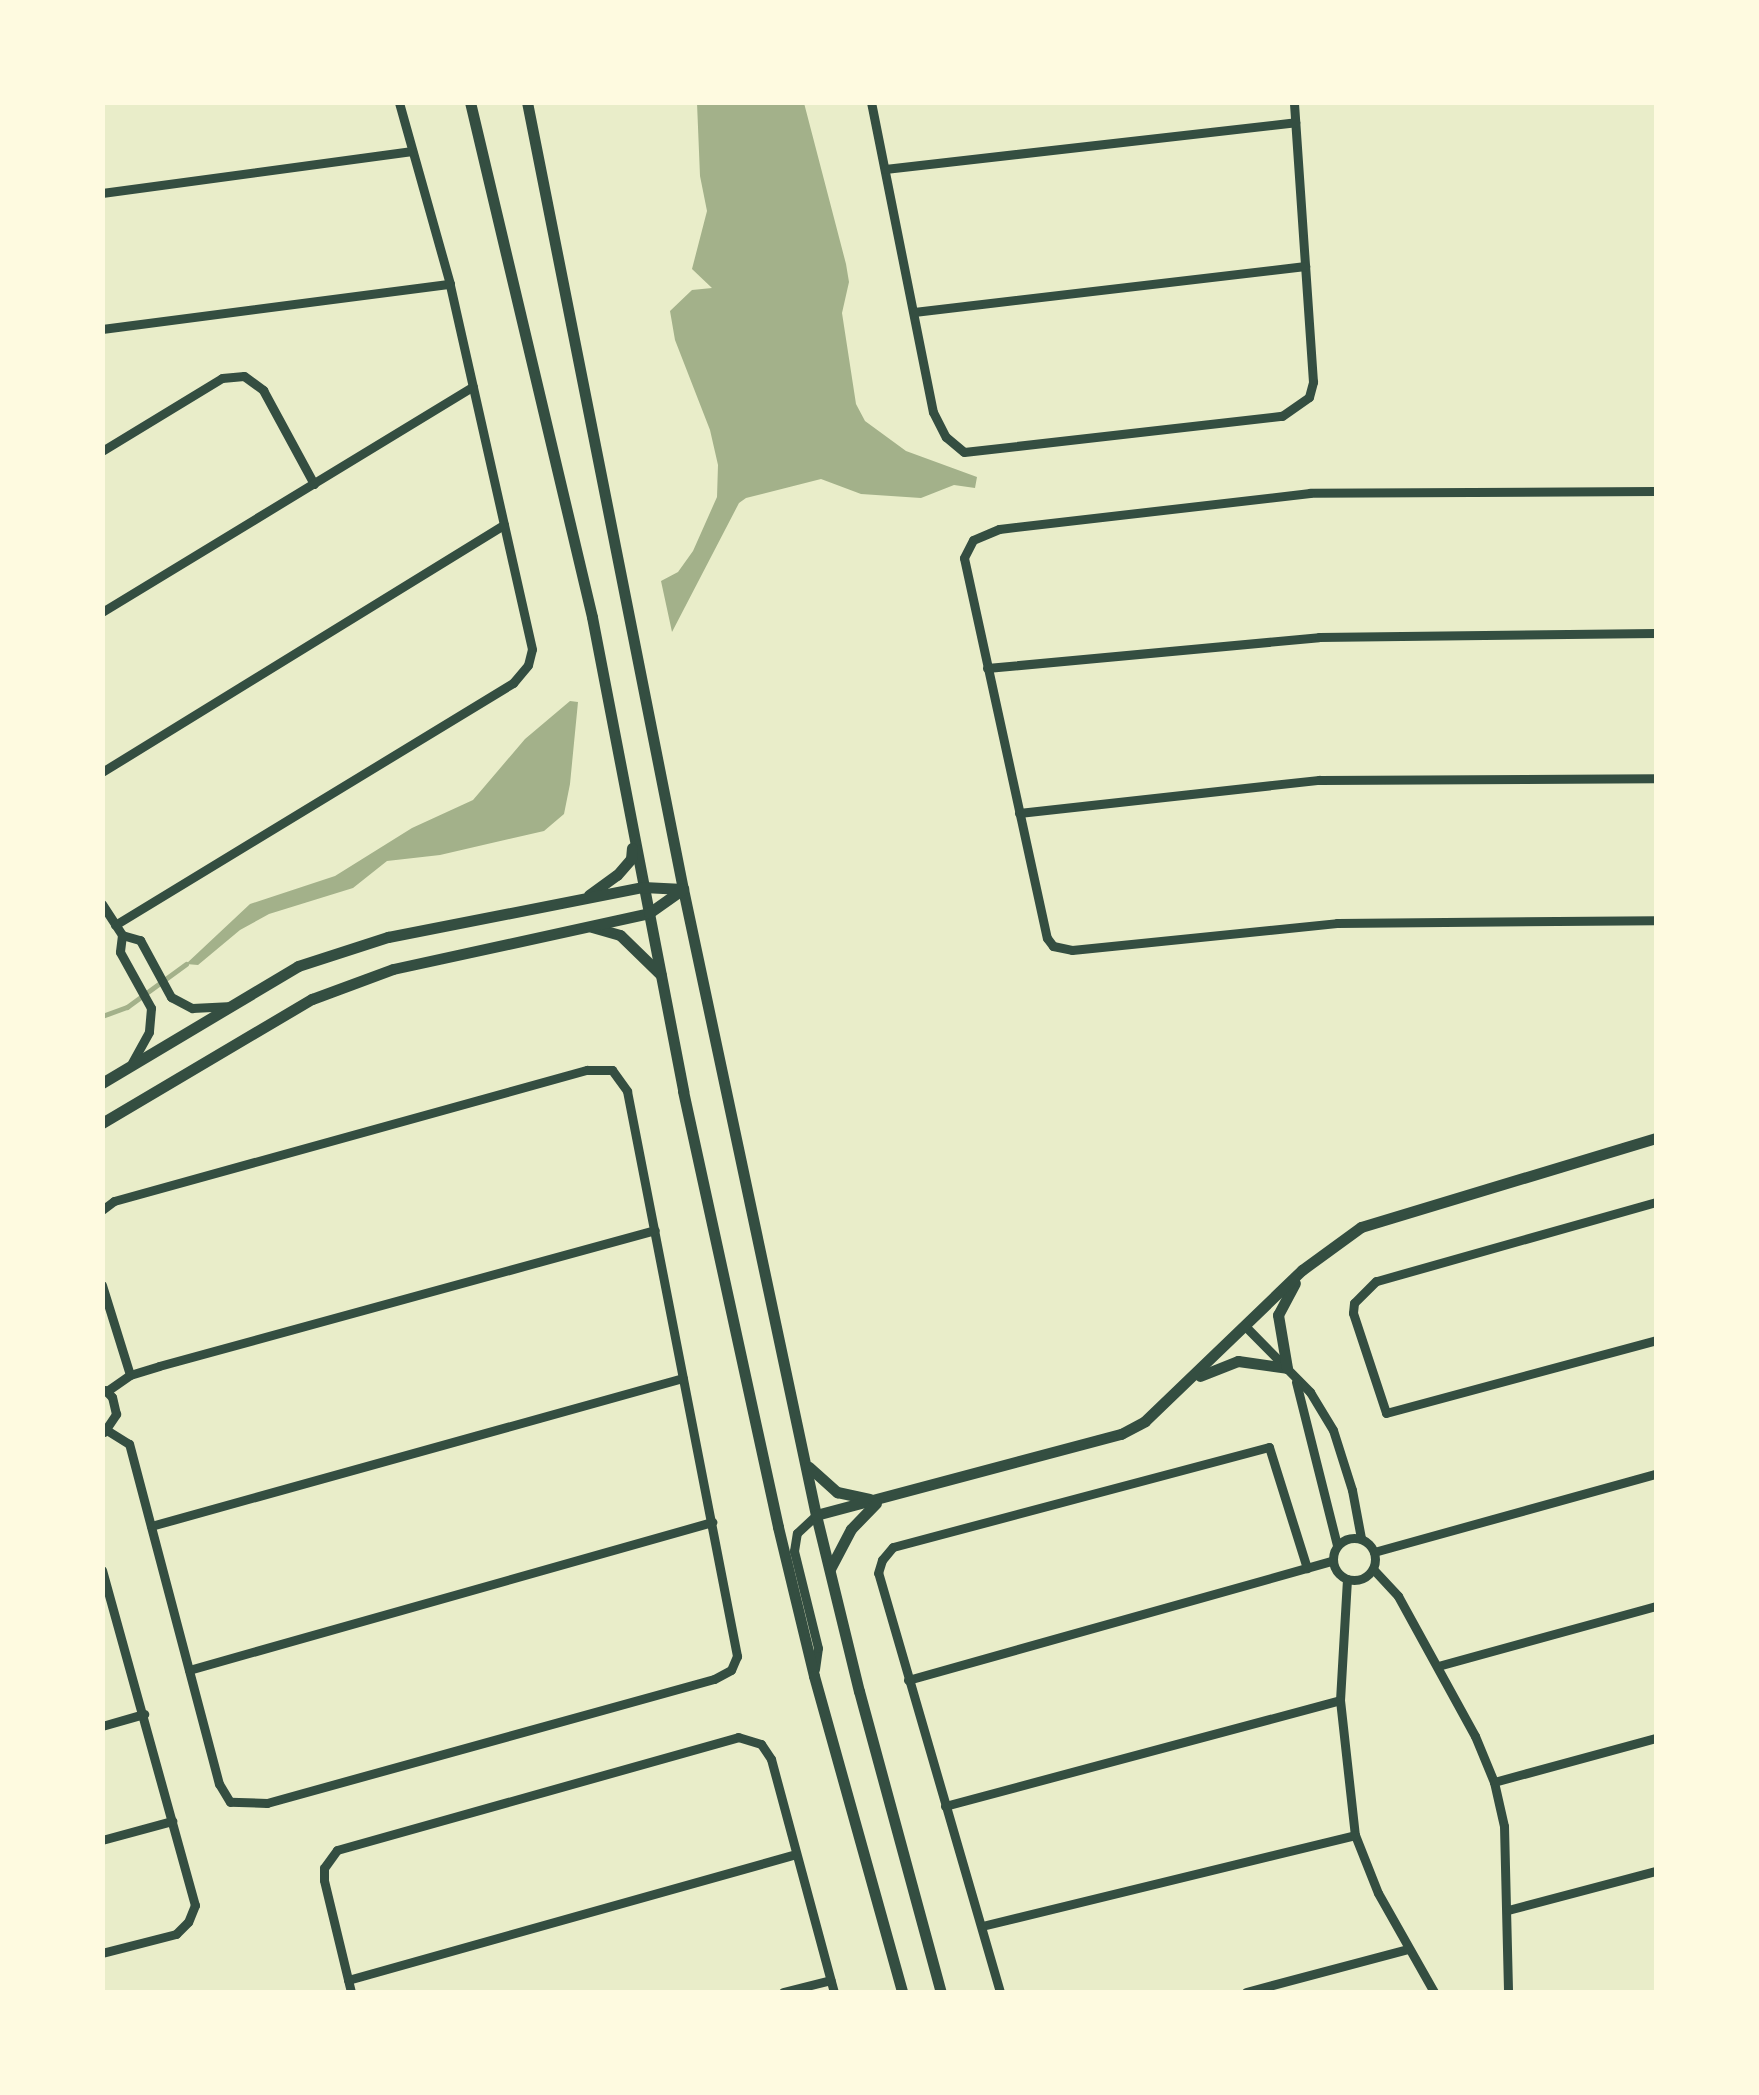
<!DOCTYPE html>
<html>
<head>
<meta charset="utf-8">
<style>
  body { margin:0 }
  #map { position:relative; width:1759px; height:2095px; overflow:hidden; background:#e9edc9; font-family:Merriweather,serif }
  div>[style] { position:absolute }
  .water>* { inset:0; background:#a3b18a }
  .stream>* { height:5px; margin:-2.5px; padding:0 2.5px; transform-origin:2.5px; border-radius:2.5px; background:#a3b18a }
  .minor>* { height:9px; margin:-4.5px; padding:0 4.5px; transform-origin:4.5px; border-radius:4.5px; background:#344e41 }
  .minor>.ring { margin:-4.5px; padding:0; box-sizing:content-box; background:none; border:9px solid #344e41; border-radius:50% }
  .tertiary>* { height:11px; margin:-5.5px; padding:0 5.5px; transform-origin:5.5px; border-radius:5.5px; background:#344e41 }
  span { translate:-50% -50%; white-space:nowrap; text-align:center; line-height:1.15; -webkit-text-stroke:10px #fefae0; paint-order:stroke }
  .frame { position:absolute; inset:0; border:105px solid #fefae0; pointer-events:none }
</style>
</head>
<body>
<div id="map">
  <div class="water">
    <div style="clip-path:polygon(697px 103px,804px 103px,846px 264px,849px 282px,842px 313px,856px 404px,865px 421px,906px 451px,977px 477px,975px 488px,954px 485px,921px 498px,861px 494px,821px 479px,746px 498px,739px 503px,672px 632px,661px 581px,678px 572px,693px 551px,717px 497px,718px 465px,710px 430px,675px 340px,670px 311px,692px 290px,712px 288px,692px 269px,707px 211px,700px 176px)"></div>
    <div style="clip-path:polygon(570px 701px,578px 702px,570px 784px,564px 814px,544px 831px,440px 855px,387px 861px,353px 888px,269px 914px,240px 930px,198px 965px,186px 964px,250px 904px,335px 876px,412px 828px,473px 800px,525px 739px)"></div>
  </div>
  <div class="stream">
    <div style="left:102px;top:1016px;width:27px;rotate:-20deg"></div>
    <div style="left:127px;top:1007px;width:73px;rotate:-36.1deg"></div>
  </div>
  <div class="minor">
    <div style="left:871px;top:102px;width:316px;rotate:78.7deg"></div>
    <div style="left:933px;top:412px;width:28px;rotate:63deg"></div>
    <div style="left:946px;top:437px;width:23px;rotate:40deg"></div>
    <div style="left:964px;top:452px;width:320px;rotate:-6.5deg"></div>
    <div style="left:1282px;top:416px;width:33px;rotate:-35deg"></div>
    <div style="left:1309px;top:397px;width:16px;rotate:-75deg"></div>
    <div style="left:1313px;top:382px;width:281px;rotate:-93.9deg"></div>
    <div style="left:885px;top:169px;width:413px;rotate:-6.5deg"></div>
    <div style="left:102px;top:193px;width:313px;rotate:-7.7deg"></div>
    <div style="left:914px;top:312px;width:394px;rotate:-6.7deg"></div>
    <div style="left:102px;top:329px;width:351px;rotate:-7.4deg"></div>
    <div style="left:102px;top:451px;width:140px;rotate:-31.3deg"></div>
    <div style="left:222px;top:378px;width:22px;rotate:-5deg"></div>
    <div style="left:244px;top:376px;width:24px;rotate:36deg"></div>
    <div style="left:263px;top:390px;width:107px;rotate:61.5deg"></div>
    <div style="left:1656px;top:491px;width:346px;rotate:179.7deg"></div>
    <div style="left:1310px;top:493px;width:313px;rotate:173.4deg"></div>
    <div style="left:999px;top:529px;width:28px;rotate:157deg"></div>
    <div style="left:973px;top:540px;width:20px;rotate:117deg"></div>
    <div style="left:964px;top:558px;width:389px;rotate:77.7deg"></div>
    <div style="left:1047px;top:938px;width:10px;rotate:53deg"></div>
    <div style="left:1053px;top:946px;width:19px;rotate:12deg"></div>
    <div style="left:1072px;top:950px;width:266px;rotate:-5.8deg"></div>
    <div style="left:1337px;top:923px;width:319px;rotate:-0.5deg"></div>
    <div style="left:102px;top:612px;width:434px;rotate:-31.3deg"></div>
    <div style="left:987px;top:668px;width:333px;rotate:-5.3deg"></div>
    <div style="left:1319px;top:637px;width:337px;rotate:-0.7deg"></div>
    <div style="left:102px;top:772px;width:472px;rotate:-31.6deg"></div>
    <div style="left:1019px;top:813px;width:302px;rotate:-6.3deg"></div>
    <div style="left:1319px;top:780px;width:337px;rotate:-0.3deg"></div>
    <div style="left:102px;top:904px;width:37px;rotate:57deg"></div>
    <div style="left:122px;top:935px;width:17px;rotate:97deg"></div>
    <div style="left:120px;top:952px;width:64px;rotate:61deg"></div>
    <div style="left:151px;top:1008px;width:24px;rotate:95deg"></div>
    <div style="left:149px;top:1032px;width:35px;rotate:119deg"></div>
    <div style="left:115px;top:925px;width:466px;rotate:-31.3deg"></div>
    <div style="left:513px;top:683px;width:23px;rotate:-50deg"></div>
    <div style="left:528px;top:665px;width:16px;rotate:-76deg"></div>
    <div style="left:532px;top:649px;width:374px;rotate:-102.7deg"></div>
    <div style="left:450px;top:284px;width:189px;rotate:-105.7deg"></div>
    <div style="left:122px;top:935px;width:19px;rotate:16deg"></div>
    <div style="left:140px;top:940px;width:65px;rotate:61.5deg"></div>
    <div style="left:171px;top:997px;width:24px;rotate:28deg"></div>
    <div style="left:192px;top:1008px;width:35px;rotate:-3deg"></div>
    <div style="left:1656px;top:1202px;width:291px;rotate:164.2deg"></div>
    <div style="left:1376px;top:1281px;width:31px;rotate:135deg"></div>
    <div style="left:1354px;top:1303px;width:10px;rotate:96deg"></div>
    <div style="left:1353px;top:1313px;width:105px;rotate:71.7deg"></div>
    <div style="left:1386px;top:1413px;width:280px;rotate:-15.1deg"></div>
    <div style="left:102px;top:1210px;width:15px;rotate:-37deg"></div>
    <div style="left:114px;top:1201px;width:491px;rotate:-15.5deg"></div>
    <div style="left:587px;top:1070px;width:25px"></div>
    <div style="left:612px;top:1070px;width:26px;rotate:54deg"></div>
    <div style="left:627px;top:1091px;width:576px;rotate:78.98deg"></div>
    <div style="left:737px;top:1656px;width:15px;rotate:113deg"></div>
    <div style="left:731px;top:1670px;width:19px;rotate:152deg"></div>
    <div style="left:714px;top:1679px;width:464px;rotate:164.5deg"></div>
    <div style="left:267px;top:1803px;width:37px;rotate:-178deg"></div>
    <div style="left:230px;top:1802px;width:21px;rotate:-121deg"></div>
    <div style="left:219px;top:1784px;width:352px;rotate:-104.8deg"></div>
    <div style="left:129px;top:1444px;width:26px;rotate:-148deg"></div>
    <div style="left:102px;top:1285px;width:94px;rotate:72.7deg"></div>
    <div style="left:1245px;top:1326px;width:93px;rotate:45.4deg"></div>
    <div style="left:1310px;top:1392px;width:44px;rotate:58.8deg"></div>
    <div style="left:1333px;top:1430px;width:63px;rotate:72.4deg"></div>
    <div style="left:1352px;top:1490px;width:49px;rotate:79.4deg"></div>
    <div style="left:1296px;top:1382px;width:168px;rotate:75.9deg"></div>
    <div style="left:107px;top:1391px;width:28px;rotate:-35deg"></div>
    <div style="left:130px;top:1375px;width:30px;rotate:-17deg"></div>
    <div style="left:159px;top:1366px;width:514px;rotate:-15.33deg"></div>
    <div style="left:104px;top:1432px;width:22px;rotate:-56deg"></div>
    <div style="left:116px;top:1414px;width:17px;rotate:-103deg"></div>
    <div style="left:112px;top:1397px;width:10px;rotate:-135deg"></div>
    <div style="left:151px;top:1526px;width:552px;rotate:-15.55deg"></div>
    <div class="ring" style="left:1333px;top:1538px;width:33px;height:33px"></div>
    <div style="left:1374px;top:1552px;width:293px;rotate:-15.5deg"></div>
    <div style="left:1373px;top:1569px;width:37px;rotate:47deg"></div>
    <div style="left:1398px;top:1596px;width:160px;rotate:61.2deg"></div>
    <div style="left:1475px;top:1736px;width:50px;rotate:67.6deg"></div>
    <div style="left:1494px;top:1782px;width:45px;rotate:77.2deg"></div>
    <div style="left:1504px;top:1826px;width:166px;rotate:88.6deg"></div>
    <div style="left:102px;top:1570px;width:348px;rotate:74.5deg"></div>
    <div style="left:195px;top:1905px;width:18px;rotate:112deg"></div>
    <div style="left:188px;top:1922px;width:17px;rotate:135deg"></div>
    <div style="left:176px;top:1934px;width:76px;rotate:165.6deg"></div>
    <div style="left:1347px;top:1579px;width:121px;rotate:93.3deg"></div>
    <div style="left:1340px;top:1700px;width:136px;rotate:83.7deg"></div>
    <div style="left:1355px;top:1835px;width:62px;rotate:68.4deg"></div>
    <div style="left:1378px;top:1893px;width:114px;rotate:60.5deg"></div>
    <div style="left:1438px;top:1666px;width:226px;rotate:-15.4deg"></div>
    <div style="left:815px;top:1669px;width:21px;rotate:-82deg"></div>
    <div style="left:818px;top:1648px;width:100px;rotate:-103.9deg"></div>
    <div style="left:794px;top:1551px;width:18px;rotate:-81deg"></div>
    <div style="left:797px;top:1533px;width:26px;rotate:-43deg"></div>
    <div style="left:189px;top:1670px;width:544px;rotate:-15.8deg"></div>
    <div style="left:908px;top:1680px;width:440px;rotate:-15.7deg"></div>
    <div style="left:102px;top:1726px;width:44px;rotate:-15.9deg"></div>
    <div style="left:1494px;top:1782px;width:168px;rotate:-15.2deg"></div>
    <div style="left:945px;top:1806px;width:409px;rotate:-15deg"></div>
    <div style="left:102px;top:1840px;width:73px;rotate:-15.2deg"></div>
    <div style="left:1508px;top:1910px;width:153px;rotate:-14.8deg"></div>
    <div style="left:982px;top:1926px;width:384px;rotate:-13.7deg"></div>
    <div style="left:348px;top:1980px;width:465px;rotate:-15.7deg"></div>
    <div style="left:351px;top:1992px;width:115px;rotate:-103.6deg"></div>
    <div style="left:324px;top:1880px;width:12px;rotate:-90deg"></div>
    <div style="left:324px;top:1868px;width:22px;rotate:-54deg"></div>
    <div style="left:337px;top:1850px;width:417px;rotate:-15.7deg"></div>
    <div style="left:738px;top:1737px;width:24px;rotate:17deg"></div>
    <div style="left:761px;top:1744px;width:18px;rotate:56deg"></div>
    <div style="left:771px;top:1759px;width:241px;rotate:74.9deg"></div>
    <div style="left:783px;top:1992px;width:49px;rotate:-14deg"></div>
    <div style="left:1000px;top:1992px;width:436px;rotate:-106.2deg"></div>
    <div style="left:878px;top:1573px;width:14px;rotate:-73deg"></div>
    <div style="left:882px;top:1560px;width:17px;rotate:-50deg"></div>
    <div style="left:893px;top:1547px;width:389px;rotate:-14.9deg"></div>
    <div style="left:1269px;top:1447px;width:127px;rotate:72.6deg"></div>
    <div style="left:1246px;top:1992px;width:168px;rotate:-14.9deg"></div>
  </div>
  <div class="tertiary">
    <div style="left:470px;top:102px;width:529px;rotate:76.67deg"></div>
    <div style="left:592px;top:617px;width:483px;rotate:79.1deg"></div>
    <div style="left:683px;top:1091px;width:446px;rotate:77.7deg"></div>
    <div style="left:778px;top:1527px;width:153px;rotate:76.4deg"></div>
    <div style="left:814px;top:1676px;width:328px;rotate:74.4deg"></div>
    <div style="left:527px;top:102px;width:802px;rotate:78.79deg"></div>
    <div style="left:683px;top:889px;width:640px;rotate:78.01deg"></div>
    <div style="left:816px;top:1515px;width:181px;rotate:76.3deg"></div>
    <div style="left:859px;top:1691px;width:312px;rotate:74.8deg"></div>
    <div style="left:589px;top:895px;width:34px;rotate:-36deg"></div>
    <div style="left:617px;top:875px;width:21px;rotate:-49deg"></div>
    <div style="left:631px;top:859px;width:11px;rotate:-85deg"></div>
    <div style="left:592px;top:927px;width:29px;rotate:16deg"></div>
    <div style="left:620px;top:935px;width:57px;rotate:44.3deg"></div>
    <div style="left:102px;top:1083px;width:228px;rotate:-30.8deg"></div>
    <div style="left:298px;top:966px;width:95px;rotate:-17.9deg"></div>
    <div style="left:388px;top:937px;width:260px;rotate:-11.1deg"></div>
    <div style="left:643px;top:887px;width:40px;rotate:2.9deg"></div>
    <div style="left:102px;top:1123px;width:244px;rotate:-30.6deg"></div>
    <div style="left:312px;top:999px;width:86px;rotate:-20.3deg"></div>
    <div style="left:393px;top:969px;width:262px;rotate:-12.3deg"></div>
    <div style="left:649px;top:913px;width:42px;rotate:-35.2deg"></div>
    <div style="left:1200px;top:1376px;width:41px;rotate:-21.5deg"></div>
    <div style="left:1238px;top:1361px;width:49px;rotate:8.1deg"></div>
    <div style="left:1287px;top:1368px;width:54px;rotate:-99.6deg"></div>
    <div style="left:1278px;top:1315px;width:36px;rotate:-62deg"></div>
    <div style="left:809px;top:1467px;width:38px;rotate:42deg"></div>
    <div style="left:837px;top:1492px;width:33px;rotate:12deg"></div>
    <div style="left:816px;top:1515px;width:316px;rotate:-14.9deg"></div>
    <div style="left:1121px;top:1434px;width:27px;rotate:-28deg"></div>
    <div style="left:1145px;top:1421px;width:218px;rotate:-43.9deg"></div>
    <div style="left:1302px;top:1270px;width:73px;rotate:-36.1deg"></div>
    <div style="left:1361px;top:1227px;width:308px;rotate:-16.8deg"></div>
    <div style="left:830px;top:1569px;width:45px;rotate:-62.3deg"></div>
    <div style="left:851px;top:1529px;width:36px;rotate:-46deg"></div>
  </div>
  <div class="frame"></div>
</div>
</body>
</html>
